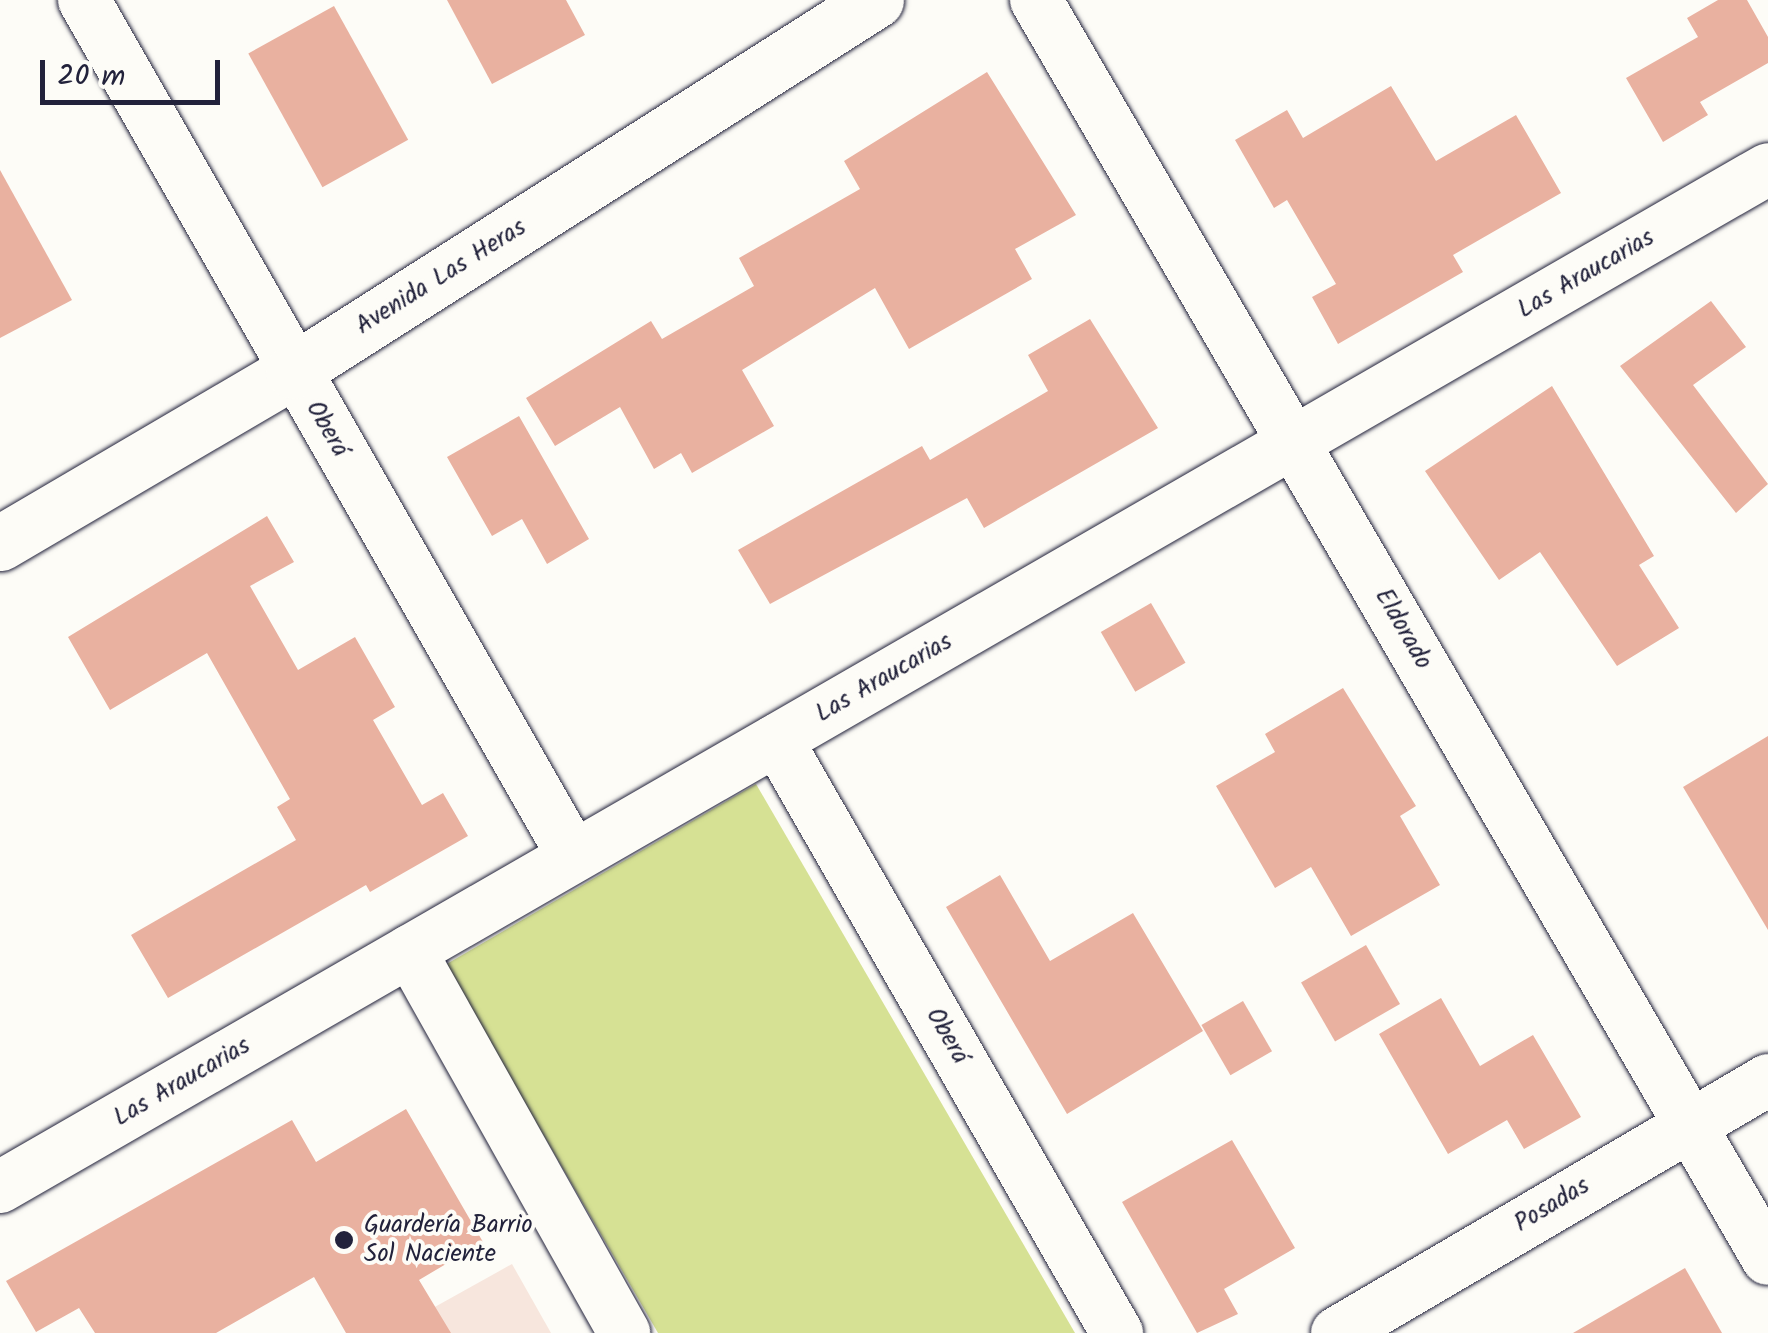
<!DOCTYPE html>
<html>
<head>
<meta charset="utf-8">
<style>
  body { margin:0 }
  #map { position:relative; width:1768px; height:1333px; overflow:hidden; background:#fdfcf7; font-family:Kalam,sans-serif }
  div>[style] { position:absolute }
  .built>* { inset:0; background:#f7e6dd }
  .green>* { inset:0; background:#d6e194 }
  .building>* { inset:0; background:#e9b1a0; transform-origin:0 0 }
  .roads { filter:drop-shadow(0 0 2px #22223b) drop-shadow(0 0 2px #22223b) }
  .street>* { height:52px; margin:-26px; padding:0 26px; transform-origin:26px; border-radius:26px; background:#fdfcf7 }
  .secondary>* { height:55px; margin:-27.5px; padding:0 27.5px; transform-origin:27.5px; border-radius:27.5px; background:#fdfcf7 }
  .dots>* { width:28px; height:28px; translate:-50% -50%; box-sizing:border-box; border:5px solid #fdfcf7; border-radius:50% }
  span { translate:-50% -50%; white-space:nowrap; text-align:center; line-height:1.15; -webkit-text-stroke:8px #fdfcf7; paint-order:stroke }
  .street-label { font-size:25px; color:#22223b }
  .poi-label { font-size:25px; color:#22223b }
  .left { translate:0 -50%; text-align:left }
  .scale { position:absolute; left:40px; top:60px; width:180px; height:45px; box-sizing:border-box; border:5px solid #22223b; border-top:0; padding-left:12px; font-size:30px; line-height:35px; white-space:nowrap; color:#22223b; -webkit-text-stroke:8px #fdfcf7; paint-order:stroke }
</style>
</head>
<body>
<div id="map">
  <div class="built">
    <div style="clip-path:polygon(512px 1264px,551px 1333px,388px 1333px)"></div>
  </div>
  <div class="green">
    <div style="clip-path:polygon(756px 784px,1075px 1333px,658px 1333px,445px 965px)"></div>
  </div>
  <div class="building">
    <div style="clip-path:polygon(447px 0,566px 0,585px 35px,492px 84px)"></div>
    <div style="clip-path:polygon(1718px 0,1747px 0,1768px 37px,1768px 63px,1700px 102px,1708px 115px,1663px 142px,1626px 78px,1698px 37px,1687px 18px)"></div>
    <div style="left:334px;top:6px;width:153px;height:98px;rotate:61deg"></div>
    <div style="clip-path:polygon(987px 72px,1076px 215px,1015px 249px,1032px 279px,909px 349px,875px 288px,742px 370px,774px 426px,692px 473px,681px 453px,654px 469px,620px 407px,555px 446px,526px 398px,651px 321px,662px 339px,754px 286px,739px 258px,860px 189px,844px 161px)"></div>
    <div style="clip-path:polygon(1391px 86px,1436px 161px,1516px 115px,1561px 193px,1453px 255px,1463px 272px,1338px 344px,1312px 297px,1336px 284px,1287px 200px,1274px 208px,1235px 140px,1287px 110px,1303px 138px)"></div>
    <div style="clip-path:polygon(0 170px,72px 300px,0 338px)"></div>
    <div style="clip-path:polygon(1711px 301px,1746px 347px,1693px 385px,1768px 484px,1736px 513px,1620px 366px)"></div>
    <div style="clip-path:polygon(1090px 319px,1158px 428px,984px 528px,967px 498px,770px 604px,738px 550px,922px 446px,930px 460px,1048px 391px,1028px 355px)"></div>
    <div style="clip-path:polygon(1552px 386px,1654px 556px,1639px 565px,1679px 628px,1617px 666px,1540px 552px,1499px 580px,1425px 471px)"></div>
    <div style="clip-path:polygon(519px 416px,589px 539px,547px 564px,522px 519px,492px 536px,447px 457px)"></div>
    <div style="clip-path:polygon(267px 516px,294px 562px,250px 586px,298px 670px,355px 637px,395px 707px,373px 720px,422px 805px,443px 793px,468px 836px,370px 892px,366px 885px,168px 998px,131px 935px,296px 840px,277px 807px,290px 799px,207px 653px,110px 710px,68px 637px)"></div>
    <div style="left:1151px;top:603px;width:69px;height:58px;rotate:60deg"></div>
    <div style="clip-path:polygon(1343px 688px,1416px 806px,1400px 816px,1440px 885px,1351px 936px,1311px 867px,1275px 888px,1216px 786px,1275px 752px,1265px 734px)"></div>
    <div style="clip-path:polygon(1768px 736px,1768px 930px,1683px 787px)"></div>
    <div style="clip-path:polygon(1000px 875px,1050px 961px,1133px 913px,1203px 1031px,1067px 1114px,946px 907px)"></div>
    <div style="left:1366px;top:945px;width:68px;height:75px;rotate:60deg"></div>
    <div style="clip-path:polygon(1441px 998px,1480px 1066px,1533px 1035px,1581px 1117px,1524px 1149px,1507px 1120px,1448px 1154px,1379px 1034px)"></div>
    <div style="left:1243px;top:1001px;width:58px;height:48px;rotate:60deg"></div>
    <div style="clip-path:polygon(406px 1109px,483px 1242px,419px 1280px,451px 1333px,346px 1333px,314px 1277px,216px 1333px,95px 1333px,79px 1308px,36px 1332px,6px 1281px,292px 1120px,316px 1162px)"></div>
    <div style="clip-path:polygon(1232px 1140px,1295px 1248px,1224px 1289px,1238px 1314px,1197px 1333px,1122px 1202px)"></div>
    <div style="clip-path:polygon(1685px 1268px,1722px 1333px,1573px 1333px)"></div>
  </div>
  <div class="roads">
    <div class="street">
      <div style="left:84px;top:0;width:986px;rotate:60.26deg"></div>
      <div style="left:1036px;top:0;width:1456px;rotate:59.83deg"></div>
      <div style="left:777px;top:740px;width:684px;rotate:60.17deg"></div>
      <div style="left:410px;top:951px;width:438px;rotate:60.7deg"></div>
      <div style="left:0;top:1187px;width:2040px;rotate:-29.93deg"></div>
      <div style="left:1337px;top:1333px;width:500px;rotate:-30.4deg"></div>
    </div>
    <div class="secondary">
      <div style="left:0;top:543px;width:340px;rotate:-30.4deg"></div>
      <div style="left:293px;top:371px;width:691px;rotate:-32.47deg"></div>
    </div>
  </div>
  <div class="dots">
    <div style="left:344px;top:1240px;background:#22223b"></div>
  </div>
  <div class="street-label">
    <span style="left:1586px;top:274px;rotate:-30deg">Las Araucarias</span>
    <span style="left:441px;top:277px;rotate:-32deg">Avenida Las Heras</span>
    <span style="left:327px;top:429px;rotate:60deg">Oberá</span>
    <span style="left:1403px;top:629px;rotate:60deg">Eldorado</span>
    <span style="left:884px;top:678px;rotate:-30deg">Las Araucarias</span>
    <span style="left:947px;top:1036px;rotate:60deg">Oberá</span>
    <span style="left:182px;top:1082px;rotate:-30deg">Las Araucarias</span>
    <span style="left:1552px;top:1205px;rotate:-31deg">Posadas</span>
  </div>
  <div class="poi-label">
    <span class="left" style="left:364px;top:1240px">Guardería Barrio<br>Sol Naciente</span>
  </div>
  <div class="scale">20 m</div>
</div>
</body>
</html>
